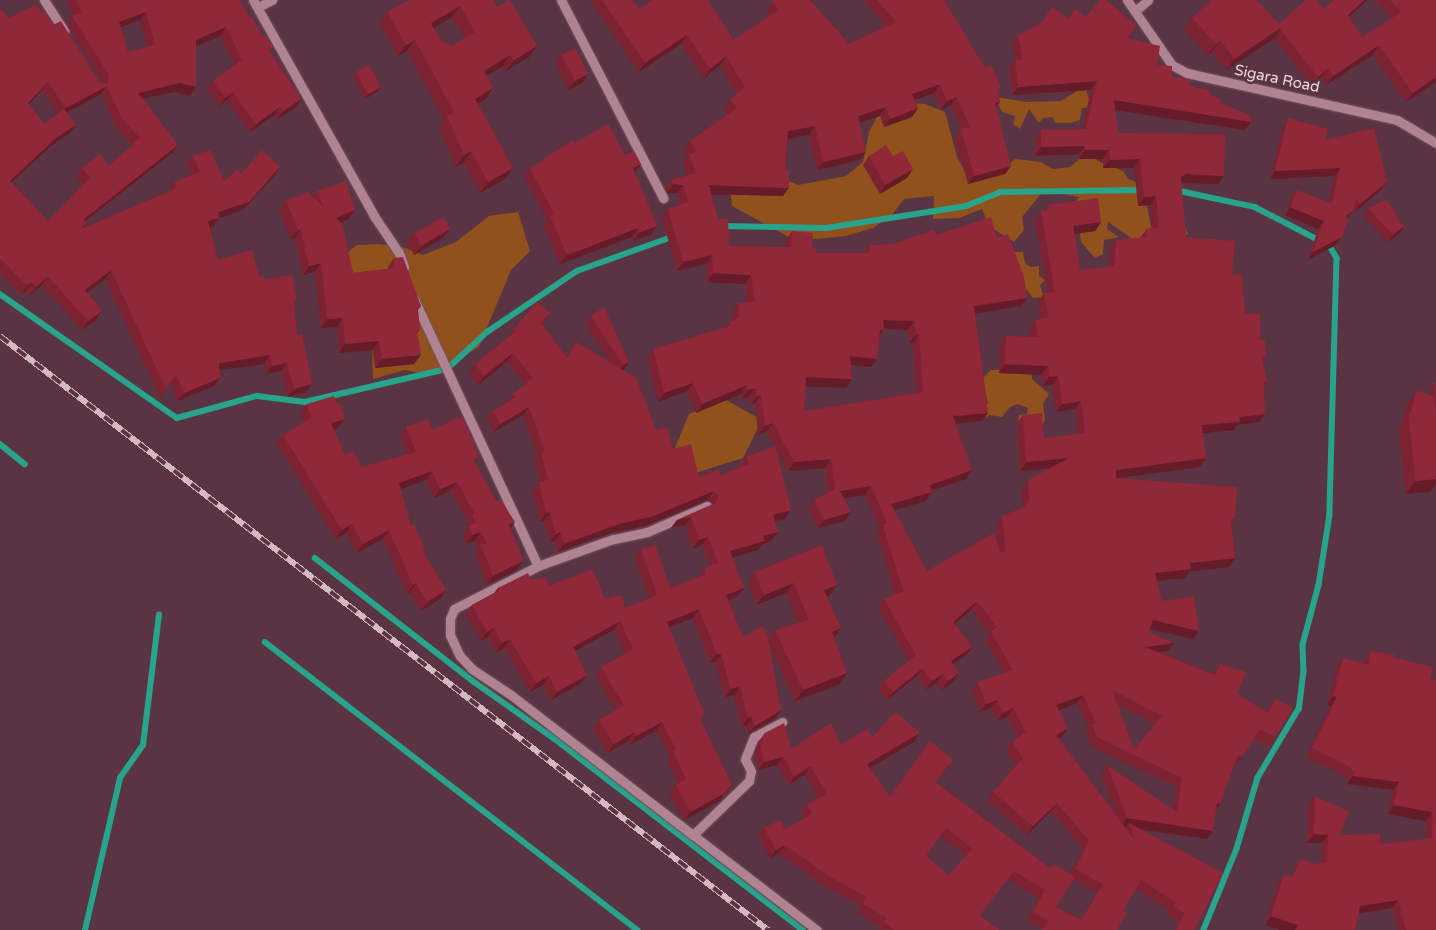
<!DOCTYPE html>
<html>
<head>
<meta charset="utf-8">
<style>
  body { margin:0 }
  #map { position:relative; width:1436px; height:930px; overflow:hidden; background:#5a3443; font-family:"Varela Round",sans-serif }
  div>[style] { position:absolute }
  .green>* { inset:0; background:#90511d }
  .stream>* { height:5.5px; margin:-2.75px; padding:0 2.75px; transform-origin:2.75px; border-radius:2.75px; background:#27a48b }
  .roads { filter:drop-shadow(0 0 1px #73535f) drop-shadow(0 0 1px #73535f) }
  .minor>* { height:9px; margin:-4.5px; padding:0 4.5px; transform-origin:4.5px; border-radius:4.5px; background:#af8392 }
  .rail>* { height:5.5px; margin-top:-2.75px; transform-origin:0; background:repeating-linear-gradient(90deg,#5a3443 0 11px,#d4b9c2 0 22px); box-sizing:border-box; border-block:1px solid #d4b9c2 }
  .wall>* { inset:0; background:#7d2231 }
  .shaded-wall>* { inset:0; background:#661c28 }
  .building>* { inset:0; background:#912839; transform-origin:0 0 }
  span { translate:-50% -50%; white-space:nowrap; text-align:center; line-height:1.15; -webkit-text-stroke:5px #5a3443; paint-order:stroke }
  .street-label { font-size:15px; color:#efd6de }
</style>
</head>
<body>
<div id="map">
  <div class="green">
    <div style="clip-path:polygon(1085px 86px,1091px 107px,1082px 108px,1080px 120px,1070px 123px,1055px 123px,1053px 117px,1043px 118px,1039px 123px,1029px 109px,1020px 129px,1013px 124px,1015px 116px,1002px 112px,995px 97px,1027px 102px,1061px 101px)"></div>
    <div style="clip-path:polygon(910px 103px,925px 104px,945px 112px,957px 157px,967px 175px,1002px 171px,1015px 159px,1041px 162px,1053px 169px,1070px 167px,1089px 151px,1098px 161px,1123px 171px,1128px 179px,1143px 184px,1151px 227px,1165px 230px,1185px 227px,1188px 234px,1135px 245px,1130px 237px,1108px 222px,1107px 229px,1119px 237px,1104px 240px,1103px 254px,1095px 258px,1081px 242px,1076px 201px,1079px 197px,1044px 190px,1022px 217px,1024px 230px,1014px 242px,989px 226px,982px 209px,959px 218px,933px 219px,934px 196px,904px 199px,892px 215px,873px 228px,846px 236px,817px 239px,787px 236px,732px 206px,730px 189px,782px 178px,798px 185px,846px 176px,863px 162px,869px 132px,878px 115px)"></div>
    <div style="clip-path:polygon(518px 212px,530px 251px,511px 270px,479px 347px,430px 375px,405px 370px,373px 379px,372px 339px,343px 256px,357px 245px,378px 244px,402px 247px,423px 255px,456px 242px,489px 216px)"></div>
    <div style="clip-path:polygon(999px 252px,1023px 252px,1025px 263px,1031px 267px,1039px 266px,1039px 276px,1045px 280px,1040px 285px,1044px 297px,1033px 298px)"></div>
    <div style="clip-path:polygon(1031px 369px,1032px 379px,1049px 394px,1043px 404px,1045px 420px,1039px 429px,1018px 421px,1019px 415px,1027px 414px,1028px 408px,1018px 404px,1010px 407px,1002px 417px,990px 415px,978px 422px,988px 403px,982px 379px,991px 370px)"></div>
    <div style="clip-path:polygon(726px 400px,762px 420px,743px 458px,695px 473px,670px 460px,689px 414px)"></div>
  </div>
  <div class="stream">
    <div style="left:1175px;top:190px;width:82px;rotate:12deg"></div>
    <div style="left:1255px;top:207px;width:85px;rotate:27.5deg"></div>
    <div style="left:1330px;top:246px;width:14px;rotate:60deg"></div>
    <div style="left:1337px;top:258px;width:257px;rotate:91.6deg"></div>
    <div style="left:1330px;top:515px;width:71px;rotate:98.9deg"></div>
    <div style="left:1319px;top:585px;width:62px;rotate:104.9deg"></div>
    <div style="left:1303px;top:645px;width:26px;rotate:88deg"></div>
    <div style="left:1304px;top:671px;width:38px;rotate:97deg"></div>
    <div style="left:1299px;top:709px;width:80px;rotate:120.7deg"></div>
    <div style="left:1258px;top:778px;width:74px;rotate:106.5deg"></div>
    <div style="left:1237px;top:849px;width:87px;rotate:112.2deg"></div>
    <div style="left:722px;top:226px;width:104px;rotate:1.1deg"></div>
    <div style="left:826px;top:228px;width:142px;rotate:-8.9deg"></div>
    <div style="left:966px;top:206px;width:37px;rotate:-22deg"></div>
    <div style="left:1000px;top:192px;width:144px;rotate:-0.8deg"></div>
    <div style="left:0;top:294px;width:216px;rotate:35deg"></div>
    <div style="left:177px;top:418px;width:83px;rotate:-15.4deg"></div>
    <div style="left:257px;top:396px;width:48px;rotate:7.1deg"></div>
    <div style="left:305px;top:402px;width:146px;rotate:-13.1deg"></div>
    <div style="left:447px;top:369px;width:54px;rotate:-42.8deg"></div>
    <div style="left:487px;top:332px;width:109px;rotate:-34.1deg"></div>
    <div style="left:577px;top:271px;width:104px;rotate:-19.7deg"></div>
    <div style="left:0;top:444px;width:32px;rotate:39deg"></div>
    <div style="left:315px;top:558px;width:200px;rotate:37.9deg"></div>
    <div style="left:473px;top:681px;width:100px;rotate:35.3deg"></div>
    <div style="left:555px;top:739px;width:313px;rotate:37.6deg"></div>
    <div style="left:265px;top:642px;width:471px;rotate:37.7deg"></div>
    <div style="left:85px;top:930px;width:156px;rotate:-77deg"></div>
    <div style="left:120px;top:778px;width:40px;rotate:-55.1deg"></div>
    <div style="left:143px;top:745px;width:131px;rotate:-83deg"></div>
  </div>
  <div class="roads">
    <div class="minor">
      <div style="left:44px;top:0;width:37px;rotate:57deg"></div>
      <div style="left:253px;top:0;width:248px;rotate:60.7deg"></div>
      <div style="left:374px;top:216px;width:45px;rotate:56deg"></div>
      <div style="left:399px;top:253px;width:15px;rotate:70deg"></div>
      <div style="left:561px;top:0;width:223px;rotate:62.7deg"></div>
      <div style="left:1127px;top:0;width:79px;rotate:55.3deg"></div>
      <div style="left:1172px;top:65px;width:17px;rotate:28deg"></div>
      <div style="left:1187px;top:73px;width:215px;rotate:12.6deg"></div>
      <div style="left:1397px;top:120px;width:45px;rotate:30.5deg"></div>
      <div style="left:258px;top:7px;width:16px;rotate:-27deg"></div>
      <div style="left:1135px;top:11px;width:17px;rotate:-40deg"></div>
      <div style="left:414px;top:299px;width:294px;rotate:65.1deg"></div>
      <div style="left:707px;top:506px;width:65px;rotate:156.6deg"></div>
      <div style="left:647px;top:532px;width:35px;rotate:168deg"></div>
      <div style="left:613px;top:539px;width:80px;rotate:160.2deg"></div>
      <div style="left:538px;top:566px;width:94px;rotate:152.9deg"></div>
      <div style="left:454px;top:609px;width:11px;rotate:112deg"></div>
      <div style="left:450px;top:619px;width:16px;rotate:90deg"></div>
      <div style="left:450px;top:635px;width:23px;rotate:65deg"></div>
      <div style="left:460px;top:656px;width:18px;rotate:47deg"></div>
      <div style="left:472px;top:669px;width:47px;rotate:33.7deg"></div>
      <div style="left:511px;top:695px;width:230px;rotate:37.6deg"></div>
      <div style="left:693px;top:835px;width:78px;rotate:-44deg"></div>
      <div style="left:749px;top:781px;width:10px;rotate:-79deg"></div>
      <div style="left:751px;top:771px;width:13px;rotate:-117deg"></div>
      <div style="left:745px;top:759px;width:24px;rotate:-68deg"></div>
      <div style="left:754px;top:737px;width:32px;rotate:-28deg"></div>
      <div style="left:693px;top:835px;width:156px;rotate:37.5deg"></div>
    </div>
  </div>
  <div class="rail">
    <div style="left:0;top:336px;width:971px;rotate:37.72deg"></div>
  </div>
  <div class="wall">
    <div style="clip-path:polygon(evenodd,66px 0,240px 0,250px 18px,270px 51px,301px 99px,295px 108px,277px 120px,274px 115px,250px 132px,227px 100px,219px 106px,207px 89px,213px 81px,235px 65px,220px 36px,196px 46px,190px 96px,174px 92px,142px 99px,178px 145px,172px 153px,85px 221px,86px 223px,83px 228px,169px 191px,174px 182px,192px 175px,187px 164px,193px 156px,224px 181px,241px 174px,280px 167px,274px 176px,243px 210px,219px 218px,214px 226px,210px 228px,218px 260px,259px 276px,294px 304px,297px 335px,306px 392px,288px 397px,281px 371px,267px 374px,264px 364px,219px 370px,220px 378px,214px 386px,178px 401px,171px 383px,160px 398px,105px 279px,87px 292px,102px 311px,96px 320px,82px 330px,42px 285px,30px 295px,26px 291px,22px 294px,16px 290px,0 273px,0 10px,8px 18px,42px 14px,53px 25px,99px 82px,103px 83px,67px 24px,73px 16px,66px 0,140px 20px,147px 47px,128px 52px,121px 27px,140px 20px,66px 0,42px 90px,58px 114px,44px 124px,29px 104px,42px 90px,66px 0,101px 94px,116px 127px,132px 145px,109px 166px,82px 168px,76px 177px,83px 185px,48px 221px,12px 182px,51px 146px,70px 133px,67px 113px,101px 94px)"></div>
    <div style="clip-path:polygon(evenodd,493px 0,529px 57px,506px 71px,503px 66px,487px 75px,486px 99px,478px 104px,513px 168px,505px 179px,480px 193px,464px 162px,456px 167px,439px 127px,444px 119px,407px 51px,398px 56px,380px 24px,387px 12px,493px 0,452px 17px,465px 38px,451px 46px,439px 38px,434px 28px,452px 17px)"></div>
    <div style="clip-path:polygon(evenodd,590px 0,632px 0,639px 9px,733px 40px,770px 15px,766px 10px,772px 2px,849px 44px,886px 26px,864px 0,944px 0,998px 92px,1000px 102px,996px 108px,1011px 166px,1005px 174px,968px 184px,955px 138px,961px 129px,951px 105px,941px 110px,934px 93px,915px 100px,918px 108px,912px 117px,884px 127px,880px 116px,859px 123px,860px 160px,817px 170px,809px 135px,788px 139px,783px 196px,711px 194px,718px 219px,729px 246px,786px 247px,786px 240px,792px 231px,812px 248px,816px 253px,863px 253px,869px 245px,892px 244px,936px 235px,997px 238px,1027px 298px,1021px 306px,975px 314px,988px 413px,982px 421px,956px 424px,972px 470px,966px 479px,932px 491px,926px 501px,894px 510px,927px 571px,998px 547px,996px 525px,1002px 516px,1023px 507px,1022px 489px,1028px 480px,1050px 468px,1020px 471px,1017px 423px,1023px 415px,1044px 438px,1078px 434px,1075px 409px,1056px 412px,1052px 385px,1043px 386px,1041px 375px,999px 373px,1000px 344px,1006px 336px,1030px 337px,1029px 329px,1035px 320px,1041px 319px,1038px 302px,1044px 293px,1048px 293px,1035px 220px,1041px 211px,1044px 211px,1048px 205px,1101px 222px,1095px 231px,1074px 234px,1080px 270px,1109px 267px,1110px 248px,1116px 240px,1140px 238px,1147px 229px,1152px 228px,1150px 205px,1138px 206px,1134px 168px,1103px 168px,1103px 159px,1079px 159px,1079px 154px,1035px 156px,1035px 139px,1041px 130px,1082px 129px,1091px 90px,1012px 95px,1009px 68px,1015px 60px,1012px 43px,1018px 35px,1069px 19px,1086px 17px,1128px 38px,1157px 65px,1172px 77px,1210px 95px,1220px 103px,1251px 122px,1245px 130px,1115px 110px,1118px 133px,1218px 184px,1181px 183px,1186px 237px,1232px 275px,1245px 314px,1260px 340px,1266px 356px,1263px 361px,1267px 382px,1264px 386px,1265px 414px,1259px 422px,1237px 425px,1234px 430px,1203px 433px,1206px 458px,1200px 467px,1118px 478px,1235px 519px,1231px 524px,1229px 567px,1190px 571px,1185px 578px,1157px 581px,1162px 601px,1193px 639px,1150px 629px,1149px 632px,1174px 643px,1168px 651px,1160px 652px,1213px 674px,1220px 664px,1237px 694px,1267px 712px,1275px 699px,1275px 737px,1269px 746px,1254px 738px,1236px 766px,1234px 764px,1220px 804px,1216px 810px,1207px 839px,1142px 830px,1194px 930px,1175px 930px,1179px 922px,1167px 915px,1169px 911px,1136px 889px,1123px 910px,1117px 930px,1041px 930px,1042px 929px,1027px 921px,1039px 899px,1008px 879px,979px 916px,1000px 930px,879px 930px,881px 927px,857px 913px,861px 906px,824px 886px,779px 853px,770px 858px,758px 836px,764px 828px,785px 829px,804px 818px,801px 812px,807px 804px,818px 798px,805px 774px,789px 785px,777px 765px,758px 770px,754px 754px,759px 741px,765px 733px,791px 749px,841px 745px,872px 738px,920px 733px,914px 742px,870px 768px,890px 797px,953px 760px,936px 782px,1050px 868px,1070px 874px,1083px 849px,1051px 811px,1027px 835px,987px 800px,993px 792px,1016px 765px,1006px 751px,1012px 742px,1018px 738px,1007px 717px,997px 721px,991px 708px,980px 712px,972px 690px,978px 682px,1004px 673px,985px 640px,990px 634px,971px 610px,955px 624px,972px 647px,966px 655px,953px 664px,953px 682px,942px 690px,936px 683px,926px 690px,917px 676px,887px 700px,878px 689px,884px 681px,909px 661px,878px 607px,884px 599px,895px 594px,877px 533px,880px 529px,865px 495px,844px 498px,845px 521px,818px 528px,808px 509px,814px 500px,828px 492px,825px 468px,788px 471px,775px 447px,785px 519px,774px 522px,771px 541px,763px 544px,758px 550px,732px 557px,744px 588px,738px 596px,729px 600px,743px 637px,768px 640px,775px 630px,798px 623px,786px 593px,756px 605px,748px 583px,755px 572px,822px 545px,829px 596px,827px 597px,841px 628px,834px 638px,847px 673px,840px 684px,795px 701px,768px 642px,775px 719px,748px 734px,746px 726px,742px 727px,734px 695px,725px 697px,715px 663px,710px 662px,693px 618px,669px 627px,701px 721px,732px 785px,719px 801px,684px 820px,669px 793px,676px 785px,678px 783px,667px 759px,670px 756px,656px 731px,630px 745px,628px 741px,608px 753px,593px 729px,599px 720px,616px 710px,595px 676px,601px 667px,625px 653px,614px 630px,575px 651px,587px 675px,580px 684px,551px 700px,543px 685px,530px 692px,504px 648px,496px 652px,488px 637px,481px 641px,466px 614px,472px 605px,494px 593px,498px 588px,531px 580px,549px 586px,605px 599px,625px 608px,649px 598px,635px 558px,641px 550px,670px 588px,698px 577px,704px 569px,710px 566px,702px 545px,692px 549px,685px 525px,671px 528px,677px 520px,713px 504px,708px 500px,645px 526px,611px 533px,558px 552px,555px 541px,550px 542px,544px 521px,540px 522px,533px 491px,539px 482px,540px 482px,535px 462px,538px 457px,523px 415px,494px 432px,487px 420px,493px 411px,507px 402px,513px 394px,525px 384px,507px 362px,478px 385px,469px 373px,475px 364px,507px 339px,513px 330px,550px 313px,542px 324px,567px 357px,576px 342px,611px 363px,585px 324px,591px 316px,629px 362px,623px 370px,656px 430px,699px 477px,720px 475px,740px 467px,740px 466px,746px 457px,775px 446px,767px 431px,758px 435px,755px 403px,751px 404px,749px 397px,742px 399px,741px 394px,696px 413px,687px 391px,658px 402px,647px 358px,653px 349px,726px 328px,730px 322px,733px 321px,732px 312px,738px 303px,747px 302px,745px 284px,707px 282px,706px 264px,677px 271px,662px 218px,668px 209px,680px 205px,677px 193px,667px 193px,665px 189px,671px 180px,687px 176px,683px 164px,688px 157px,684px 150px,690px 141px,728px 114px,724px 109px,730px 100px,737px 94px,720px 65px,704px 78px,681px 44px,639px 72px,590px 0,884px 329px,908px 330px,909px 343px,913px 343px,916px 393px,804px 411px,805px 386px,846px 388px,852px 379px,850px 365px,871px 367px,877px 359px,880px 336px,884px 329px,590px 0,1077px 703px,1089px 729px,1086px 733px,1091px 746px,1176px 787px,1173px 810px,1107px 765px,1101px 774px,1118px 817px,1059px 739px,1062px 737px,1068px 728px,1059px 711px,1077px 703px,590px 0,1117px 705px,1155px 724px,1134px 749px,1117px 705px,590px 0,940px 836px,966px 856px,949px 875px,926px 856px,940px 836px,590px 0,1073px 880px,1097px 893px,1081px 919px,1056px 907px,1073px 880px)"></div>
    <div style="clip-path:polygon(1334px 0,1367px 0,1349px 17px,1362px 37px,1392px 18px,1375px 0,1436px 0,1436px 82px,1406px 102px,1373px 55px,1326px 85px,1321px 77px,1312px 86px,1274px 38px,1226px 70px,1212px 52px,1208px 55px,1184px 29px,1192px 18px,1279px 24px,1324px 9px)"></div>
    <div style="clip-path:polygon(561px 54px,588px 74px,582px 83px,568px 90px,555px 63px)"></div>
    <div style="clip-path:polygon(356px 72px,381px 87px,378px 91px,365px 99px,353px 76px)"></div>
    <div style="clip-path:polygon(1288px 118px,1325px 140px,1387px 182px,1381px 190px,1355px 212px,1353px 210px,1347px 218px,1336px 245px,1308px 260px,1318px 229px,1285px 215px,1292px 197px,1297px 190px,1328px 203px,1335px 176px,1270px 179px,1283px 126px)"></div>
    <div style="clip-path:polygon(869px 156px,907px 178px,880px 194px,863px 165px)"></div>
    <div style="clip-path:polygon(530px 168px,635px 173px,651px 235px,633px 241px,632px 237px,560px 264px,543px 225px,547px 220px,524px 176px)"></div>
    <div style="clip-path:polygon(317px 191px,355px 210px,349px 219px,340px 222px,353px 273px,388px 269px,388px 267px,394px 258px,421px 306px,418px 310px,420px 330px,417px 333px,414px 364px,375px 368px,373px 350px,339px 353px,337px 327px,321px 328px,315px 272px,303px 275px,295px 238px,291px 239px,279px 210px,286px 201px,313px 197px)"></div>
    <div style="clip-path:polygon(1368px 208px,1395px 215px,1404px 226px,1399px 234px,1388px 242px,1363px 216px)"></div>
    <div style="clip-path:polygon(414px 233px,443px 238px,414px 255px,407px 242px)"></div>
    <div style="clip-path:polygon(1434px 383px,1436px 383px,1436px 484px,1430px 492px,1406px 494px,1399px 430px,1408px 404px,1417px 390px,1432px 396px,1431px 387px)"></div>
    <div style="clip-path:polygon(336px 403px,345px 419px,338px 428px,334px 429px,345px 455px,361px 467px,407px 454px,400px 436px,406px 427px,432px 430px,475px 462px,510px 529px,517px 570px,487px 585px,475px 554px,479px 548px,475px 541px,466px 544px,463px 535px,468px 528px,466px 524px,468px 521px,450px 491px,434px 498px,426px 480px,400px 489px,411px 526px,423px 553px,446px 590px,440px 599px,421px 611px,410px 592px,407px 594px,383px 539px,357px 553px,346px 533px,336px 539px,277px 444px,283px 435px,304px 423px,301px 413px,307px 404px)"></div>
    <div style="clip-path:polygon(1371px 651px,1395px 658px,1430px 681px,1436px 930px,1398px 930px,1392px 908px,1359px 914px,1355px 930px,1281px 930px,1265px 925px,1278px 884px,1284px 875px,1291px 877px,1302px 858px,1312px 864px,1321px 863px,1322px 843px,1307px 843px,1309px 805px,1315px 797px,1340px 835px,1380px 844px,1427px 839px,1426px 821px,1388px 814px,1393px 790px,1347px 784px,1349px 780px,1339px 773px,1306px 757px,1331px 706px,1327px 705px,1337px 666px,1343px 658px,1364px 663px,1365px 660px)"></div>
  </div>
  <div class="shaded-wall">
    <div style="clip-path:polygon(1364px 0,1367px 0,1342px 24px,1348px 15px)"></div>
    <div style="clip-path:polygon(460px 6px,452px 17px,423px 35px,431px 23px)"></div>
    <div style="clip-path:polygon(146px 12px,140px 20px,113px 30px,119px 22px)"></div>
    <div style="clip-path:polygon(226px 27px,220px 36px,190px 49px,196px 40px)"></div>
    <div style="clip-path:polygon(1282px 27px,1274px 39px,1226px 70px,1234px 59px)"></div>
    <div style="clip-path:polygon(687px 35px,681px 44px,639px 72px,645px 63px)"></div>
    <div style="clip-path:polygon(415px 40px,407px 51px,398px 56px,406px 45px)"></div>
    <div style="clip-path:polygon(1220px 40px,1212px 52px,1208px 55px,1216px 44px)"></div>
    <div style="clip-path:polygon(1379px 45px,1373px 55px,1326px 85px,1333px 76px)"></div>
    <div style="clip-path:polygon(537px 46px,529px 57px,506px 71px,514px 60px)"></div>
    <div style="clip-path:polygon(510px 55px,503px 66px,476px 82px,484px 71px)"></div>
    <div style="clip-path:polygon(726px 56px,720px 65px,704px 78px,710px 69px)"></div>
    <div style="clip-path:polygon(1328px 68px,1321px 77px,1312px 86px,1318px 77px)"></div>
    <div style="clip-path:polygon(588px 74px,582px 83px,568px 90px,575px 81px)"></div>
    <div style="clip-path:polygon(1436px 77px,1436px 82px,1406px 102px,1413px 93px)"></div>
    <div style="clip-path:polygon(1097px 81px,1091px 90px,1012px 95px,1018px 87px)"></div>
    <div style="clip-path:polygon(48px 82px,42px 90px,22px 112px,28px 103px)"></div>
    <div style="clip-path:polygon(180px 83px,196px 87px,190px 96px,174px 92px,132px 101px,138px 93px)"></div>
    <div style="clip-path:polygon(940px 84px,934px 93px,906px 103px,912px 94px)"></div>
    <div style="clip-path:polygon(107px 86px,101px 94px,60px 116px,66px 108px)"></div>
    <div style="clip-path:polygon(381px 87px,378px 91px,365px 99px,368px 94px)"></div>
    <div style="clip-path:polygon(493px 88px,486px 99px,467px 110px,475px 99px)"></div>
    <div style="clip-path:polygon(233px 92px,227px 100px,219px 106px,225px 98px)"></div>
    <div style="clip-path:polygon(957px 97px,951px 105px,941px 110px,947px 101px)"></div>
    <div style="clip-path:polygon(301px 99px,295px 108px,277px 120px,282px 112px)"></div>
    <div style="clip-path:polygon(1114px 100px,1251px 122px,1245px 130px,1108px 109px)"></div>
    <div style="clip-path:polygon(1000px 102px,994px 110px,995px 103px)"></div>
    <div style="clip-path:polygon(280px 107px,274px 115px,250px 132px,256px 124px)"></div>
    <div style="clip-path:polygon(886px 107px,880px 116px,852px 125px,858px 116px)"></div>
    <div style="clip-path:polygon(918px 108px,912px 117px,884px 127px,890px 119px)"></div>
    <div style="clip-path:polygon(76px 125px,70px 133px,51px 146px,4px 189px,10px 181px,57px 137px)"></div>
    <div style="clip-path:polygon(815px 126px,809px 135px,782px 140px,788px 131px)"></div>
    <div style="clip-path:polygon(178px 145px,172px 153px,78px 227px,84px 219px)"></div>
    <div style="clip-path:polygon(1085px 146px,1079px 154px,1035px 156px,1041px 147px)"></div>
    <div style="clip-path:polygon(1085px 150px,1109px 150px,1103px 159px,1079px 159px)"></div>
    <div style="clip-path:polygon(471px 151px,464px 162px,456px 167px,464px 155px)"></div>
    <div style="clip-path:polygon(866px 152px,860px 160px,817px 170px,823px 162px)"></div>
    <div style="clip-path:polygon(1140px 159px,1134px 168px,1103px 168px,1110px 160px)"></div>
    <div style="clip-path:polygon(641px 164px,635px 173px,633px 168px)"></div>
    <div style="clip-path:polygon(1011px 166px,1005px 174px,968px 184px,974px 176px)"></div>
    <div style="clip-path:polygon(280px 167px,274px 176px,243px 210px,219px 218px,214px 226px,202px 230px,208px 221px,218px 212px)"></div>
    <div style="clip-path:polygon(513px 168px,505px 179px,480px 193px,488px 182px)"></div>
    <div style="clip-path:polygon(1340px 168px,1335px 176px,1270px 179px,1275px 171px)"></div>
    <div style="clip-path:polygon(913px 169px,907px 178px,880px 194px,885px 185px)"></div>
    <div style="clip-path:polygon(1186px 174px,1224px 176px,1218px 184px,1180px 183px,1181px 177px)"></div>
    <div style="clip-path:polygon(1387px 182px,1381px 190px,1355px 212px,1360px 204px)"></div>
    <div style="clip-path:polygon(673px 184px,683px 185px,677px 193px,667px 193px)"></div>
    <div style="clip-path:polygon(709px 185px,789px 188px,783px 196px,702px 194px)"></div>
    <div style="clip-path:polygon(1156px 196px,1150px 205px,1138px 206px,1144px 197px)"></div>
    <div style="clip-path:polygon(1290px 207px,1324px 221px,1318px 229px,1285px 215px)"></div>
    <div style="clip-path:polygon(355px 210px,349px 219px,330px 227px,336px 218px)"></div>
    <div style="clip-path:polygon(1353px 210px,1347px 218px,1340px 224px,1346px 216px)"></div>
    <div style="clip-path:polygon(1101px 222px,1095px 231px,1067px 235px,1073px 226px)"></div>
    <div style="clip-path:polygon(657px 226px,651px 235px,633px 241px,640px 232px)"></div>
    <div style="clip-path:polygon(1404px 226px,1399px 234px,1388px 242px,1393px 235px)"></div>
    <div style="clip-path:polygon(638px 228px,632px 237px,560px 264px,567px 255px)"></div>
    <div style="clip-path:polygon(301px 229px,295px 238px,291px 239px,298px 230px)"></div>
    <div style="clip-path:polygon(450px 229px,443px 238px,414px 255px,421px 246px)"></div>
    <div style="clip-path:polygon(1342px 237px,1336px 245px,1308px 260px,1313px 252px)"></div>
    <div style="clip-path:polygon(712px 255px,706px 264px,677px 271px,683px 262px)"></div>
    <div style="clip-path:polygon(321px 263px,315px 272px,303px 275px,309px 266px)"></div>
    <div style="clip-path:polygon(111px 270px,105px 279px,80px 298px,85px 290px)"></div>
    <div style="clip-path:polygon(713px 273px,751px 275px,745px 284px,707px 282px)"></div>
    <div style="clip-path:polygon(48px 276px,42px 285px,30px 295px,36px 287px)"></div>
    <div style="clip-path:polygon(32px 282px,26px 291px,22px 294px,28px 285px)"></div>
    <div style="clip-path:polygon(1027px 298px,1021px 306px,968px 315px,974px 306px)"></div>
    <div style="clip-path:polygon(102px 311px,96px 320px,82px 330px,88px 321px)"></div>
    <div style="clip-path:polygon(343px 318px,337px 327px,321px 328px,327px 319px)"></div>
    <div style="clip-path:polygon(883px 320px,914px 321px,908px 330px,877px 328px)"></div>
    <div style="clip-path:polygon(884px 329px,878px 338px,880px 330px)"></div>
    <div style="clip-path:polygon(919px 334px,913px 343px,909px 343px,916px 335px)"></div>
    <div style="clip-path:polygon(379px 341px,373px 350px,339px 353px,345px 344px)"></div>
    <div style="clip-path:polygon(513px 353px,507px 362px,478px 385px,484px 376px)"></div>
    <div style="clip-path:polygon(270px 355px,264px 364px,213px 371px,219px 363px)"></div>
    <div style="clip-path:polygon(421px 355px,414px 364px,375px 368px,382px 359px)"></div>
    <div style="clip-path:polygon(850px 356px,877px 359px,871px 367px,844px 364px)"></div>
    <div style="clip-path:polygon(629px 362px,624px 370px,618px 373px,623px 365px)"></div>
    <div style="clip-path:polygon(287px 363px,281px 371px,267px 374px,272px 366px)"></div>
    <div style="clip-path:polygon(1005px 364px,1048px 366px,1041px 375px,999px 373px)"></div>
    <div style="clip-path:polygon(1058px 376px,1052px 385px,1043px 386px,1049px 377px)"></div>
    <div style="clip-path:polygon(806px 377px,852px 379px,846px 388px,800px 386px)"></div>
    <div style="clip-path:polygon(220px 378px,214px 386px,178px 401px,184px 393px)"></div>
    <div style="clip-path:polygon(693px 383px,687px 391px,658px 402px,664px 393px)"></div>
    <div style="clip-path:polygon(312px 384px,306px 392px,288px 397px,294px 389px)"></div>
    <div style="clip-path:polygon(747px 385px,741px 394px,696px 413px,702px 404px)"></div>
    <div style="clip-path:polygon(756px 388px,749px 397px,742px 399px,748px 390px)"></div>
    <div style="clip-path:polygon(761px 395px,755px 403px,751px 404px,757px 396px)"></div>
    <div style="clip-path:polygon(1081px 401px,1075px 409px,1056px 412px,1062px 404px)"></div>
    <div style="clip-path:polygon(529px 407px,523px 415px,494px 432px,500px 424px)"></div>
    <div style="clip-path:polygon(988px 413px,982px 421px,947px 425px,953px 416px)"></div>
    <div style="clip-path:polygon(1265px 414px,1259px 422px,1237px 425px,1234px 430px,1196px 434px,1202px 425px,1239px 417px)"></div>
    <div style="clip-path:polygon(345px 419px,338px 428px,325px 432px,331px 423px)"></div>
    <div style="clip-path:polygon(773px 423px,767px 431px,758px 435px,765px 426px)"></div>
    <div style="clip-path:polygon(1069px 458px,1063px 467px,1020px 471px,1026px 462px)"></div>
    <div style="clip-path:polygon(1206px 458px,1200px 467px,1110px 479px,1116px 470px)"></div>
    <div style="clip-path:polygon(831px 459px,825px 468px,788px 471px,794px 462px)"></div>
    <div style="clip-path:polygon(972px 470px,966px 479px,924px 493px,930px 485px)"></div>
    <div style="clip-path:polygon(432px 471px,426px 480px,393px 492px,399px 483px)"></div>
    <div style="clip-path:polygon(1436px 479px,1436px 484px,1430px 492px,1406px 494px,1415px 481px)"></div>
    <div style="clip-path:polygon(457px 482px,450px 491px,434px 498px,440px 489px)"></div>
    <div style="clip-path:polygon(871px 486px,865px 495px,834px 500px,840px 491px)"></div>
    <div style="clip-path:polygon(714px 491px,708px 500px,645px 526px,611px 533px,558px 552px,564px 544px)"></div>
    <div style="clip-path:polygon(932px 492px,926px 501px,885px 513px,891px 504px)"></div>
    <div style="clip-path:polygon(791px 510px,785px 519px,766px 523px,773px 515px)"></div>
    <div style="clip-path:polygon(550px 512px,544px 521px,540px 522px,546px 513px)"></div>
    <div style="clip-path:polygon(851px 512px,845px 521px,818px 528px,824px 520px)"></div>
    <div style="clip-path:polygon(691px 517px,685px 525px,671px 528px,677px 520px)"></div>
    <div style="clip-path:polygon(515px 522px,509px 531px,509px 524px)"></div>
    <div style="clip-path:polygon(352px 524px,346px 533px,336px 539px,342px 530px)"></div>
    <div style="clip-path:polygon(389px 530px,383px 539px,357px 553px,363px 544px)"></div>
    <div style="clip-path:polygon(481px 532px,475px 541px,466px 544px,472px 535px)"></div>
    <div style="clip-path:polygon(561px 532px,555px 541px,550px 542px,556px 534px)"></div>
    <div style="clip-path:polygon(778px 532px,771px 541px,763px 544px,758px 550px,724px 560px,730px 551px,763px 536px)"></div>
    <div style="clip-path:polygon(708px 537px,702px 545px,692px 549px,699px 540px)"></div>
    <div style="clip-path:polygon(1235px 558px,1229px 567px,1190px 571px,1185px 578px,1149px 582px,1155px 573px,1190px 563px)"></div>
    <div style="clip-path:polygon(523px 561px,517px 570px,487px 585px,493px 576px)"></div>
    <div style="clip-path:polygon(416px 583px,410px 592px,407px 594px,413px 585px)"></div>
    <div style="clip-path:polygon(794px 583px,786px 593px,756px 605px,764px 595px)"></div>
    <div style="clip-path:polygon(837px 585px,829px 596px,816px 601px,824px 590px)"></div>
    <div style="clip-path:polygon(744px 588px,738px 596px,720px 604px,726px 595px)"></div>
    <div style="clip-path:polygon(446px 590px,440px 599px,421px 611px,427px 602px)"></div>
    <div style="clip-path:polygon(977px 601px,971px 610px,947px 630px,953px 622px)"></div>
    <div style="clip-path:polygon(699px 609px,693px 618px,661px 631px,667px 622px)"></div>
    <div style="clip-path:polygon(1153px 620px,1199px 631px,1193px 639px,1147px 628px)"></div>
    <div style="clip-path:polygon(620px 621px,614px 630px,567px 655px,573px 647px)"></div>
    <div style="clip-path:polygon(494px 628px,488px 637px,481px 641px,487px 632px)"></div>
    <div style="clip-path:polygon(841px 628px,833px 639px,832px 632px)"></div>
    <div style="clip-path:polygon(510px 639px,504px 648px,496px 652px,502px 643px)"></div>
    <div style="clip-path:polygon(1174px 643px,1168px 651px,1139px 655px,1145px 647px)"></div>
    <div style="clip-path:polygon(972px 647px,966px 655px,945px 670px,951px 661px)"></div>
    <div style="clip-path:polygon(717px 654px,721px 654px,715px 663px,710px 662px)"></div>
    <div style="clip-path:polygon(923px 668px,917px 676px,887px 700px,893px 692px)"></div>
    <div style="clip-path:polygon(847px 673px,840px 684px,795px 701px,803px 690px)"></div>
    <div style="clip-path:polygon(959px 673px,953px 682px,942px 690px,948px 681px)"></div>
    <div style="clip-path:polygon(943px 674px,936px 683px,926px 690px,932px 681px)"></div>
    <div style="clip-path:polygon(587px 675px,580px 684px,551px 700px,557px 692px)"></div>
    <div style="clip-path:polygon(549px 676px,543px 685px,530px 692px,536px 683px)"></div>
    <div style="clip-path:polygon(740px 686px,734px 695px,725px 697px,731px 689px)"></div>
    <div style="clip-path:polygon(1083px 695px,1077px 703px,1050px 714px,1056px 705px)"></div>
    <div style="clip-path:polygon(1333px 696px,1337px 697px,1331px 706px,1327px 705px)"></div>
    <div style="clip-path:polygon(997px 700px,991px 708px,980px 712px,986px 704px)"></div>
    <div style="clip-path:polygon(1013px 708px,1007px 717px,997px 721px,1003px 713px)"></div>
    <div style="clip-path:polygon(781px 710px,775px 719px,748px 734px,755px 726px)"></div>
    <div style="clip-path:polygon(752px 717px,746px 726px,742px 727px,748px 718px)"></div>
    <div style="clip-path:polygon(662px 722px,656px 731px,630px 745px,636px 736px)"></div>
    <div style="clip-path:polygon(1068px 728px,1062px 737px,1050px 743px,1056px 735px)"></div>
    <div style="clip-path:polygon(634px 732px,628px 741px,608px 753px,614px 744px)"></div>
    <div style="clip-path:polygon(920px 733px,914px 742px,861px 773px,867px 764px)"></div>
    <div style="clip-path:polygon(783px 757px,777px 765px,758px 770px,764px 762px)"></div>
    <div style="clip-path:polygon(811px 766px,805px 774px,789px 785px,795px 776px)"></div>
    <div style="clip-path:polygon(1353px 776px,1399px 782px,1393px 790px,1347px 784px)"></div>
    <div style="clip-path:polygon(732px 785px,719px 801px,684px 820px,690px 812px)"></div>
    <div style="clip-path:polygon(1057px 803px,1051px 811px,1027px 835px,1033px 826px)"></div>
    <div style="clip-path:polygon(1217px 803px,1220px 804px,1214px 813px)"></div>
    <div style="clip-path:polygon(1394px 805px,1432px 812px,1426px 821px,1388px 814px)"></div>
    <div style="clip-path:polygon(1127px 818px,1213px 831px,1207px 839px,1131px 828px,1129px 823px,1126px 827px,1121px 827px)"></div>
    <div style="clip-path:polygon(1314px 834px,1328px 835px,1322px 843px,1307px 843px)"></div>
    <div style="clip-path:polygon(785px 845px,779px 853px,770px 858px,776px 850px)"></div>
    <div style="clip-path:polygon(1398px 900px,1392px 908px,1354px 914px,1360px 906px)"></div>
    <div style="clip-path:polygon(1271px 916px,1298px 925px,1295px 930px,1281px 930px,1265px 925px)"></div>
  </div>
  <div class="building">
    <div style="clip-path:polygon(evenodd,76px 0,240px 0,250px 18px,252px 17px,262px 37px,265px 35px,273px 47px,269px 50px,301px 99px,282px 112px,280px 107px,256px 124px,233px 92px,225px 98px,213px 81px,242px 60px,226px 27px,196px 40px,196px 87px,180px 83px,138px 93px,178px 145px,84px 219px,86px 223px,79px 230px,177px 188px,174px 182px,200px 172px,193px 156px,210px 150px,224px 181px,237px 170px,241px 174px,262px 150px,280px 167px,249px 202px,218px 212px,219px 218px,208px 221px,218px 260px,252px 250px,259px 276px,263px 276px,264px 280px,292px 275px,297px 300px,294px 300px,297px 335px,302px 334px,312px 384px,294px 389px,287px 363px,272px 366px,270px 355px,219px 363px,220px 378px,184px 393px,176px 374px,166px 389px,111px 270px,85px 290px,102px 311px,88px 321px,48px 276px,36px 287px,32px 282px,28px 285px,22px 281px,0 258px,0 10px,2px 9px,8px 18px,37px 5px,42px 14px,45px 12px,53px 25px,61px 21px,99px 82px,107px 84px,109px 75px,72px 16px,82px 12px,76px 0,146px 12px,155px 45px,128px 52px,119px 22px,146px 12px,76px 0,48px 82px,66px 108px,107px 86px,122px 118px,140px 138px,109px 166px,100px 154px,82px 168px,90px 178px,48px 221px,10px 181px,57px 137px,76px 125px,64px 109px,44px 124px,28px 103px,48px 82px)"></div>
    <div style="clip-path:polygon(evenodd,409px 0,493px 0,497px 7px,510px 0,537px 46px,514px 60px,510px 55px,484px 71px,493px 88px,475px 99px,513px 168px,488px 182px,471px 151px,464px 155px,447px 116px,454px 112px,415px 40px,406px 45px,387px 12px,409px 0,460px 6px,475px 32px,451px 46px,439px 38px,431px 23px,460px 6px)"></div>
    <div style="clip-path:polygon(evenodd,602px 0,632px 0,639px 9px,653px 0,708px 0,733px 40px,779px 10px,772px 2px,774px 0,810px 0,849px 44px,896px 22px,877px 0,944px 0,985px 68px,991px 65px,1001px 88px,997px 89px,1000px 102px,995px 103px,1011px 166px,974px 176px,961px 129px,970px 127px,957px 97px,947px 101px,940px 84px,912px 94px,918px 108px,890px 119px,886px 107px,858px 116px,866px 152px,823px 162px,815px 126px,788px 131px,785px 170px,789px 170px,789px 188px,709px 185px,718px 219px,728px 219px,729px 246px,791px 247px,792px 231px,813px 233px,812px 248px,816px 248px,816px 253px,869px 253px,869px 245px,892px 244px,934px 230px,936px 235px,991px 217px,997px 238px,1008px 234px,1024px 277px,1027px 298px,974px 306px,988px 413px,953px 416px,972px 470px,930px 485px,932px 492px,891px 504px,927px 571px,994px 533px,1000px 552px,1006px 551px,1002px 516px,1024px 507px,1029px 500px,1028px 480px,1069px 458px,1026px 462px,1023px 415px,1042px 413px,1044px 438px,1085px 433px,1081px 401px,1062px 404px,1058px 376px,1049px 377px,1048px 366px,1005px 364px,1006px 336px,1038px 337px,1035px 320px,1048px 317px,1044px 293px,1055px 292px,1041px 211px,1049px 210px,1048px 205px,1098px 198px,1101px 222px,1073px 226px,1080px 270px,1114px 266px,1116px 240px,1147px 237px,1147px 229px,1159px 228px,1156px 196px,1144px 197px,1140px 159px,1110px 160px,1109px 150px,1085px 150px,1085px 146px,1041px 147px,1041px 130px,1086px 129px,1097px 81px,1018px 87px,1015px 60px,1023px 59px,1018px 35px,1041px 23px,1052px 7px,1069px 19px,1075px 9px,1086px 17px,1100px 0,1106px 0,1137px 26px,1127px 38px,1160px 46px,1157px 65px,1172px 66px,1172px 77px,1190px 79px,1189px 86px,1211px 90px,1210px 95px,1221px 99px,1220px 103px,1252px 116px,1251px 122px,1114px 100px,1118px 133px,1225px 134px,1224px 176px,1186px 174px,1181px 177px,1186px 237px,1235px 241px,1232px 275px,1242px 274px,1245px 314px,1260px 314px,1260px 340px,1265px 340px,1266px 356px,1262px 357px,1267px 382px,1264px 382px,1265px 414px,1239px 417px,1240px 422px,1202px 425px,1206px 458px,1116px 470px,1116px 478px,1237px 487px,1235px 519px,1231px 519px,1235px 558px,1190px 563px,1191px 569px,1155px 573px,1162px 601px,1194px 596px,1199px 631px,1153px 620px,1149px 632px,1174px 643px,1145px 647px,1215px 675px,1220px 664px,1246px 672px,1237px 694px,1268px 713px,1275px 699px,1293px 708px,1275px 737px,1260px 729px,1242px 757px,1238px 754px,1220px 804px,1217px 803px,1213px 831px,1127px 818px,1107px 765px,1177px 812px,1182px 778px,1097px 737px,1092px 724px,1096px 723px,1083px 695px,1056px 705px,1068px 728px,1056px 735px,1136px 842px,1129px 823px,1223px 873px,1194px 930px,1176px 930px,1185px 913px,1173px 906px,1176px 903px,1141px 880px,1123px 910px,1127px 913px,1117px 930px,1042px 930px,1048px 921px,1033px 912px,1045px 890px,1014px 871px,979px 916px,1000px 930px,894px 930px,884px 922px,887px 918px,863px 904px,867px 897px,830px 877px,785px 845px,776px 850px,764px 828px,780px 820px,785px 829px,812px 814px,807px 804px,827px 794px,811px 766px,795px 776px,783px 757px,764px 762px,760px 746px,765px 733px,784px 723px,791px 749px,831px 723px,841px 745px,867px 729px,872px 738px,895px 712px,920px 733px,867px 764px,890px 797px,930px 741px,953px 760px,935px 782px,1050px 868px,1054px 864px,1075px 877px,1056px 907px,1081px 920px,1103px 884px,1075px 869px,1089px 841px,1057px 803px,1033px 826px,993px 792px,1023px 758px,1012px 742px,1026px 732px,1013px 708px,1003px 713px,997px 700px,986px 704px,978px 682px,1013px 670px,991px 632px,997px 627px,977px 601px,953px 622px,972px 647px,951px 661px,959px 673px,948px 681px,943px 674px,932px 681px,923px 668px,893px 692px,884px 681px,916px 655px,884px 599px,903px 591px,883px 525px,887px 523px,871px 486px,840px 491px,851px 512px,824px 520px,814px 500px,835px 489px,831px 459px,794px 462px,773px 423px,765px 426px,761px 395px,757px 396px,756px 388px,748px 390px,747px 385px,702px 404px,693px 383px,664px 393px,653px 349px,730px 326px,730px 322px,739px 318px,738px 303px,755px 302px,751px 275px,713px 273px,712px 255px,683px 262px,668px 209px,688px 202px,683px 185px,673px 184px,671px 180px,696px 173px,689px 155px,696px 152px,690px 141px,737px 108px,730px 100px,745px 87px,726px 56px,710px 69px,687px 35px,645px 63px,602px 0,883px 320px,914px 321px,916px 335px,919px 334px,923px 392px,804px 411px,806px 377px,852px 379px,850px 356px,877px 359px,880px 330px,884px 329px,883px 320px,602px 0,1112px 690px,1162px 716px,1134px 749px,1112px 690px,602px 0,946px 827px,972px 849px,949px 875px,926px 856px,946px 827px)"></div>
    <div style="clip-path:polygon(1211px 0,1256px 0,1282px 27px,1234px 59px,1220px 40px,1216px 44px,1192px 18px)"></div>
    <div style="clip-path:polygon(1306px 0,1316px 0,1324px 9px,1334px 0,1364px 0,1348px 15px,1362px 37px,1401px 12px,1390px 0,1436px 0,1436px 77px,1413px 93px,1379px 45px,1333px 76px,1328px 68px,1318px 77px,1280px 29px,1282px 27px,1279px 24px)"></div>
    <div style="left:575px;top:48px;width:29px;height:15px;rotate:63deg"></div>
    <div style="left:369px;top:65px;width:25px;height:15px;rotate:61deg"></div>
    <div style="clip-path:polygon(1288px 118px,1328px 129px,1325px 140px,1374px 128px,1387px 182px,1360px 204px,1356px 199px,1353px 210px,1346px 216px,1348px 220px,1342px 237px,1313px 252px,1324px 221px,1290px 207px,1297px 190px,1332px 204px,1340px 168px,1275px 171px)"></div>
    <div style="clip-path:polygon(608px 124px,625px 155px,634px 151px,641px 164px,633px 168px,657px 226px,640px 232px,638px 228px,567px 255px,550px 216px,554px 214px,530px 168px,573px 140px,575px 143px)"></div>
    <div style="clip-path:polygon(886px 145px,893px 156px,903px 151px,913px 169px,885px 185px,869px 156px)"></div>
    <div style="clip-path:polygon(346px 181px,355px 210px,336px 218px,343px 225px,353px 273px,394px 268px,394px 258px,403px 257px,421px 306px,417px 307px,420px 330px,417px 330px,421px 355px,382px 359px,379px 341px,345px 344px,343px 318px,327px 319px,321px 263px,309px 266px,301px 229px,298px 230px,286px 201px,308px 192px,324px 208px,317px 191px)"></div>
    <div style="clip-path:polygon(1386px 200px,1396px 213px,1394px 214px,1404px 226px,1393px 235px,1368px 208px)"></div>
    <div style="left:443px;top:217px;width:14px;height:33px;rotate:60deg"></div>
    <div style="clip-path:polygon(537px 302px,550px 313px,541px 323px,567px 358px,576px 342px,636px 378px,656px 430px,667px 427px,673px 449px,691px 444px,699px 477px,718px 470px,720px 475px,749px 464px,746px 457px,775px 446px,791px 510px,773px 515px,778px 532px,763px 536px,765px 541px,730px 551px,744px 588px,726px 595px,743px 637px,762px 626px,767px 634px,781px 710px,755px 726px,752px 717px,748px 718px,740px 686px,731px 689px,721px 654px,717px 654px,699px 609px,667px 622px,705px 716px,700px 718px,732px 785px,725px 793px,690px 812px,676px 785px,686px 779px,673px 751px,676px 749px,662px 722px,636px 736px,634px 732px,614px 744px,599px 720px,624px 705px,601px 667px,633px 649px,620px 621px,573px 647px,587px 675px,557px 692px,549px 676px,536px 683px,510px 639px,502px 643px,494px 628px,487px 632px,472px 605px,499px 591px,498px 588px,528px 573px,531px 580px,546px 577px,549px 586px,593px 569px,605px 599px,622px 595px,625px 608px,657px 595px,641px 550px,655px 544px,670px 588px,706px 574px,704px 569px,718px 563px,708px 537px,699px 540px,691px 517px,677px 520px,716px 503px,719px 495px,714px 491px,651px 517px,617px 524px,564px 544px,561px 532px,556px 534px,550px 512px,546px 513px,539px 482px,548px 480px,541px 453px,545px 452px,529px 407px,500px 424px,493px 411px,516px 397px,513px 394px,533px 378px,513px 353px,484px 376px,475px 364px,515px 332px,513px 330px)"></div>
    <div style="clip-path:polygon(604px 307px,629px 362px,623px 365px,591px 316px)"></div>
    <div style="clip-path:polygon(1434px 383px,1436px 383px,1436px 402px)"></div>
    <div style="clip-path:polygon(1417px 390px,1434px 397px,1436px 412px,1436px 479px,1415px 481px,1409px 417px)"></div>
    <div style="clip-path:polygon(334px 396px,336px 403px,339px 402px,345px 419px,331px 423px,345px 455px,354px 451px,361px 467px,416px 452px,406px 427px,428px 419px,432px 430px,462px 416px,479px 457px,473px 459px,497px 502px,501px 500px,515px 522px,509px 524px,523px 561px,493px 576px,481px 545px,487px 543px,481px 532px,472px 535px,469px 526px,476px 523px,472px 515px,475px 514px,457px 482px,440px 489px,432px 471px,399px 483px,411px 526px,414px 524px,425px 550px,423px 551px,446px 590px,427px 602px,416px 583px,413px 585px,389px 530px,363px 544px,352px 524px,342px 530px,283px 435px,311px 418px,307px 404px)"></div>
    <div style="clip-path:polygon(822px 545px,837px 585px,824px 590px,841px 628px,832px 632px,847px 673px,803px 690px,775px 630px,809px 620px,794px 583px,764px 595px,755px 572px)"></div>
    <div style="clip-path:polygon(1371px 651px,1395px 655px,1395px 658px,1433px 667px,1430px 681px,1436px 680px,1436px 930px,1406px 930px,1398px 900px,1360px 906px,1355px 930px,1296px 930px,1298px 925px,1271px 916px,1284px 875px,1292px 877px,1302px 858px,1312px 864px,1327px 862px,1328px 835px,1314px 834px,1315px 797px,1349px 811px,1340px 835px,1380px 834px,1380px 844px,1433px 838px,1432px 812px,1394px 805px,1399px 782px,1353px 776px,1355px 772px,1345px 764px,1312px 748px,1337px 697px,1333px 696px,1343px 658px,1369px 665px)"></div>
  </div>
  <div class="street-label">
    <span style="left:1277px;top:79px;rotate:12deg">Sigara Road</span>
  </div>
</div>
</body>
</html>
